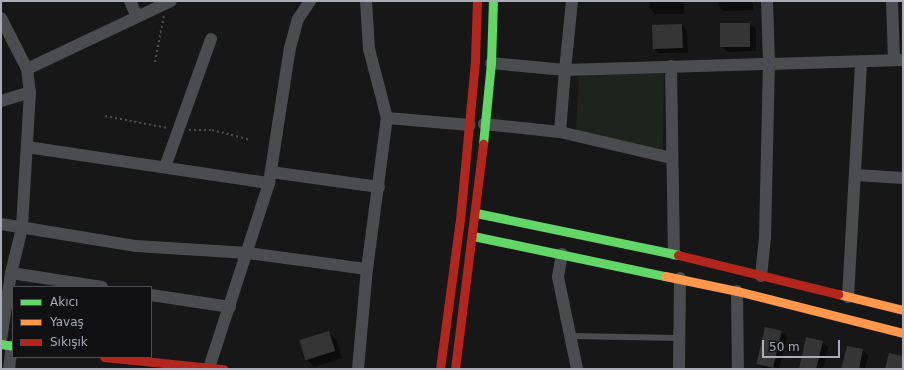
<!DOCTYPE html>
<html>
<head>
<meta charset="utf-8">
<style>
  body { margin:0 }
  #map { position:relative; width:904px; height:370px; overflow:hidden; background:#171717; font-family:"DejaVu Sans",sans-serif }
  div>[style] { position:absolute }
  .green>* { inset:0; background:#1d241e }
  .shadow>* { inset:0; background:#0007 }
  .building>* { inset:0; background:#353536; transform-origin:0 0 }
  .path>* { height:2px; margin-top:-1px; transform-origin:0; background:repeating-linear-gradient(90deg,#4d4e52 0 2px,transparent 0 5px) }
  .lane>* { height:6px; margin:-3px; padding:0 3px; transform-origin:3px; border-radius:3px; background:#4b4c50 }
  .street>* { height:12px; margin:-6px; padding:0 6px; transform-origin:6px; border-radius:6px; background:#4b4c50 }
  .fast>* { height:9px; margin:-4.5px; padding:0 4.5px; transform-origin:4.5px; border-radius:4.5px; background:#63d668 }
  .slow>* { height:9px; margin:-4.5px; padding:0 4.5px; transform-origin:4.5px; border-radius:4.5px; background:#ff974d }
  .jam>* { height:9px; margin:-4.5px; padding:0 4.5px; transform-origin:4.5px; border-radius:4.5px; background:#b3261e }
  span { translate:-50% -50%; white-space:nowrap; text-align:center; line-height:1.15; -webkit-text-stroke:3px #111113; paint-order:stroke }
  .frame { position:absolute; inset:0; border:2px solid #a8adb8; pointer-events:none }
  .legend { position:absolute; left:12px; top:286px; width:140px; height:72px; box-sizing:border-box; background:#111113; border:1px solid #4d4f55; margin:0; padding:5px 7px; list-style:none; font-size:12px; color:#a8adb8 }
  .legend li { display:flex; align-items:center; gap:8px; height:20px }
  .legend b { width:20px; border:1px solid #4d4f55 }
  .scale { position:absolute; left:762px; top:340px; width:78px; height:18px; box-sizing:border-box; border:2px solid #a8adb8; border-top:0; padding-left:5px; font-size:12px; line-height:14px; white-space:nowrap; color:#a8adb8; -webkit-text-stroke:3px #111113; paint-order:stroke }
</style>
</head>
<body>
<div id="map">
  <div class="green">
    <div style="clip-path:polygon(664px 73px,663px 152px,576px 130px,579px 74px)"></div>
  </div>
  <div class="shadow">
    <div style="clip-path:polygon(650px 1px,684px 1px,684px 14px,655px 14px,650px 8px)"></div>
    <div style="clip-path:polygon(718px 1px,753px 1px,753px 10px,724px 11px,718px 5px)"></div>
    <div style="clip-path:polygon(721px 24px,750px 24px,756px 29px,756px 51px,727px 52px,722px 46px)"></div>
    <div style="clip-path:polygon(682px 25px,687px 31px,688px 53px,659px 53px,653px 48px)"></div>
    <div style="clip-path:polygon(328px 332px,336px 339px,342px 358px,314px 367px,307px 359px)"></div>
    <div style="clip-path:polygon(781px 332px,787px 337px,779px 369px,763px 369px,758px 364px)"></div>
    <div style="clip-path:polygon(822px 342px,828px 347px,823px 369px,800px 369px)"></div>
    <div style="clip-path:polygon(863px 350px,868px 356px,865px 369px,843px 369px)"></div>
  </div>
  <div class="building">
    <div style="left:720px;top:23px;width:30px;height:24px"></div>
    <div style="left:682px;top:24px;width:24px;height:30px;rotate:88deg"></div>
    <div style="left:765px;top:327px;width:17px;height:38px;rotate:13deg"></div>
    <div style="left:329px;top:331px;width:21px;height:31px;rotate:73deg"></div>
    <div style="clip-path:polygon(806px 337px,823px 341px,816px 369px,799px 369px)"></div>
    <div style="clip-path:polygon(847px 346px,863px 349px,859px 369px,841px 369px)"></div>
    <div style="clip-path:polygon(889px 353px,903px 356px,903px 369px,885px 369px)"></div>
  </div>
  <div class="path">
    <div style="left:155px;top:62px;width:48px;rotate:-79.2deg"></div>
    <div style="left:105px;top:116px;width:64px;rotate:10.8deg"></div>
    <div style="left:189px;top:130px;width:23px"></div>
    <div style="left:212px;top:130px;width:40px;rotate:14.4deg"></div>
  </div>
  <div class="lane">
    <div style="left:570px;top:336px;width:109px;rotate:1.1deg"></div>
  </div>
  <div class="street">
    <div style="left:130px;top:1px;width:17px;rotate:66deg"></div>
    <div style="left:892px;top:1px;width:59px;rotate:88.1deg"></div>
    <div style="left:1px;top:18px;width:57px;rotate:63deg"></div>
    <div style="left:27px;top:69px;width:23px;rotate:83deg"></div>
    <div style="left:30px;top:92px;width:136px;rotate:93.4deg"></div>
    <div style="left:22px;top:228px;width:46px;rotate:103.7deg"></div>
    <div style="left:11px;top:273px;width:68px;rotate:98.5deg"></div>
    <div style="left:491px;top:63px;width:74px;rotate:5.4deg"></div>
    <div style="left:565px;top:70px;width:69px;rotate:-84.2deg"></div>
    <div style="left:671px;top:66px;width:188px;rotate:89.1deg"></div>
    <div style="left:27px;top:69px;width:159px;rotate:-25.3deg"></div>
    <div style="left:1px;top:101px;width:30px;rotate:-17deg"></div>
    <div style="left:387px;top:118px;width:83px;rotate:4.8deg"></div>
    <div style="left:484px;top:124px;width:76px;rotate:6deg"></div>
    <div style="left:560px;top:132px;width:115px;rotate:13.1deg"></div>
    <div style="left:560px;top:132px;width:62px;rotate:-85.4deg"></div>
    <div style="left:565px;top:70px;width:338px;rotate:-1.7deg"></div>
    <div style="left:27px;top:147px;width:245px;rotate:8.5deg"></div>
    <div style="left:165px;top:167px;width:136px;rotate:-70.2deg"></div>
    <div style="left:271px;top:172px;width:109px;rotate:7.9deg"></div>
    <div style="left:856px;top:175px;width:47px;rotate:3.7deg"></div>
    <div style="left:1px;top:224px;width:137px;rotate:9.3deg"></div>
    <div style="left:136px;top:246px;width:112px;rotate:3.6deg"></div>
    <div style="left:248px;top:253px;width:120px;rotate:7.7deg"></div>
    <div style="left:562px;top:254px;width:23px;rotate:100deg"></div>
    <div style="left:558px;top:277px;width:94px;rotate:78.3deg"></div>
    <div style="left:11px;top:273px;width:92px;rotate:8.7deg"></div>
    <div style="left:761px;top:276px;width:38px;rotate:-84deg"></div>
    <div style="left:765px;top:238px;width:176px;rotate:-88.7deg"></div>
    <div style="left:769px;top:62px;width:61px;rotate:-91.9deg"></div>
    <div style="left:737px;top:291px;width:78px;rotate:89.3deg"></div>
    <div style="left:151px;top:295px;width:80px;rotate:8.6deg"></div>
    <div style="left:848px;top:297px;width:236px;rotate:-86.8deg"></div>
    <div style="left:209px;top:368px;width:194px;rotate:-72deg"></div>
    <div style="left:269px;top:183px;width:137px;rotate:-81.2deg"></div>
    <div style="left:290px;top:48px;width:30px;rotate:-75deg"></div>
    <div style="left:298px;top:19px;width:22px;rotate:-56deg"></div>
    <div style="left:9px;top:369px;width:23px;rotate:-83deg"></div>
    <div style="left:358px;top:369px;width:100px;rotate:-84.9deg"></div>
    <div style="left:367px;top:269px;width:152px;rotate:-82.5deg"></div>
    <div style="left:387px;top:118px;width:71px;rotate:-104.6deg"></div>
    <div style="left:369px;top:49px;width:48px;rotate:-93.6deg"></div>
    <div style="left:679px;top:369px;width:91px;rotate:-89.4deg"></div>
  </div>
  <div class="fast">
    <div style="left:483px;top:144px;width:81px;rotate:-84.4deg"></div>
    <div style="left:491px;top:63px;width:62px;rotate:-88.2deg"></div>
    <div style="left:476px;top:213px;width:206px;rotate:11.7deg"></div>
    <div style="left:473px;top:236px;width:196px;rotate:11.8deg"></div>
    <div style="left:1px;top:344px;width:12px;rotate:9deg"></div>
  </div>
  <div class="slow">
    <div style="left:665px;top:276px;width:74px;rotate:11.8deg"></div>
    <div style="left:737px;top:291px;width:171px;rotate:14.2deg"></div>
    <div style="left:838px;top:294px;width:67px;rotate:13.8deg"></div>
  </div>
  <div class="jam">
    <div style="left:678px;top:255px;width:165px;rotate:13.7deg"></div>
    <div style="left:104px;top:357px;width:120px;rotate:5.8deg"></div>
    <div style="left:440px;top:369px;width:150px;rotate:-82.4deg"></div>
    <div style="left:460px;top:220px;width:161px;rotate:-84.6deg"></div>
    <div style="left:475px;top:60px;width:59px;rotate:-88.1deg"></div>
    <div style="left:455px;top:369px;width:227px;rotate:-82.9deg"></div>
  </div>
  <div class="frame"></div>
  <ul class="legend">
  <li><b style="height:5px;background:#63d668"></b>Akıcı</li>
  <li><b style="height:5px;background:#ff974d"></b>Yavaş</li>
  <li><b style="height:5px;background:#b3261e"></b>Sıkışık</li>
  </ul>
  <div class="scale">50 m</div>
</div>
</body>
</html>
